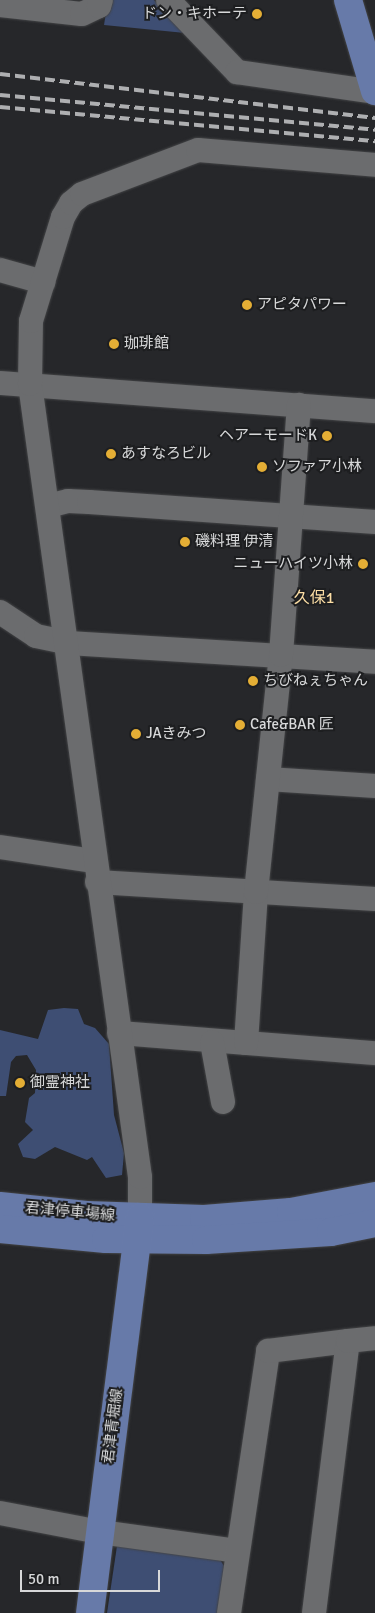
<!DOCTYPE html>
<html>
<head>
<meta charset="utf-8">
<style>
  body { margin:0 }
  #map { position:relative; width:375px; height:1613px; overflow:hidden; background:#26272a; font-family:Signika,"Noto Sans JP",sans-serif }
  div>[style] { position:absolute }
  .green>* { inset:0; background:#3e4e73 }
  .roads { filter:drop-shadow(0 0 1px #434446) drop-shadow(0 0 1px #434446) }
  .minor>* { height:24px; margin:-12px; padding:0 12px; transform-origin:12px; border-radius:12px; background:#6b6c6e }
  .major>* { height:28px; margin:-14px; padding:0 14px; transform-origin:14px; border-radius:14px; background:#677aa9 }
  .rail>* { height:4px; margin-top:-2px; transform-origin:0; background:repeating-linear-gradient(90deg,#aeafb1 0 10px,transparent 0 15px) }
  .dots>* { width:14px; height:14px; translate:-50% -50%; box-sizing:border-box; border:2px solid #1d1e20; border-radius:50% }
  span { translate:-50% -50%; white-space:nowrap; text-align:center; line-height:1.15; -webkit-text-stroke:4px #1d1e20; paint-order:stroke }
  .poi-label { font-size:15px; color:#d7d8d9 }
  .right { translate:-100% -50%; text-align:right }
  .left { translate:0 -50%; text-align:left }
  .street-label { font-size:15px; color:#d7d8d9 }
  .neighbourhood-label { font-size:16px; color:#fcdea5 }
  .scale { position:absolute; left:20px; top:1570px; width:140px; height:22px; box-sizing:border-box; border:2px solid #d7d8d9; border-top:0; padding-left:6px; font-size:15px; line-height:18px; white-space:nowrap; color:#d7d8d9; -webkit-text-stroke:4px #1d1e20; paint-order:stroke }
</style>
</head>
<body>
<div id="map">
  <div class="green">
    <div style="clip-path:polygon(108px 0,154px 0,185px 33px,104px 25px)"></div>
    <div style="clip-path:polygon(64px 1008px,78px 1009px,84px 1024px,95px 1028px,109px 1044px,114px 1115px,124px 1153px,122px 1175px,106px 1178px,92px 1157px,87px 1160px,55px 1147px,35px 1159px,23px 1157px,18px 1144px,33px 1130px,25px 1122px,29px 1098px,35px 1093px,36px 1070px,27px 1055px,16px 1056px,11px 1062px,6px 1096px,0 1096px,0 1030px,38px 1039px,48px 1010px)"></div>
    <div style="clip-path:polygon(117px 1546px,219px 1558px,224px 1566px,219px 1613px,107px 1613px)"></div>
  </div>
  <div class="roads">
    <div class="minor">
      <div style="left:168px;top:0;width:100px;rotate:46.2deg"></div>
      <div style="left:237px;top:72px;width:139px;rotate:8.2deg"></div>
      <div style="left:0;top:5px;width:82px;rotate:6.3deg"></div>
      <div style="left:82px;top:14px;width:19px;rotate:-25deg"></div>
      <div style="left:99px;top:6px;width:6px;rotate:-72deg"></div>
      <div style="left:0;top:270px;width:45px;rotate:15.6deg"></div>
      <div style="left:0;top:383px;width:376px;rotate:4.3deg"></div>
      <div style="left:48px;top:506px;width:21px;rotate:-14deg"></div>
      <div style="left:68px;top:501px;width:21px;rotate:3deg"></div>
      <div style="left:89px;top:502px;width:287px;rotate:4deg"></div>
      <div style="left:0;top:612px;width:43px;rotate:33.7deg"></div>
      <div style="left:36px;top:636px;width:33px;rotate:12deg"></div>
      <div style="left:68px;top:643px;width:308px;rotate:3.5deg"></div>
      <div style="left:268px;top:779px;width:107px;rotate:3.7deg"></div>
      <div style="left:0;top:847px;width:95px;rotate:8.5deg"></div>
      <div style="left:97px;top:882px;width:279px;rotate:3.5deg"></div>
      <div style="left:119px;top:1033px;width:257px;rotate:4.5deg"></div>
      <div style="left:212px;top:1042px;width:61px;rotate:79.6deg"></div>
      <div style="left:246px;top:1043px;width:151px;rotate:-86.2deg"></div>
      <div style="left:256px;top:892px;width:238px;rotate:-84deg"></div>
      <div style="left:281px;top:655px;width:251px;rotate:-85.9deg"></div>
      <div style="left:140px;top:1217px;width:40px;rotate:-90deg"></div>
      <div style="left:140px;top:1177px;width:801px;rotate:-97.9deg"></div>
      <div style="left:30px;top:384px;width:63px;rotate:-89.1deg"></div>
      <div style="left:31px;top:321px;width:109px;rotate:-72.9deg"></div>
      <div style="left:63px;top:217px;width:16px;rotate:-60deg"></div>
      <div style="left:71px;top:203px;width:14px;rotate:-39deg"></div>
      <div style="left:82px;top:194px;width:124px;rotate:-20.8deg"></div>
      <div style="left:198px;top:150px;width:178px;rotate:4.8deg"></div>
      <div style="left:0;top:1513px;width:102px;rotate:10.8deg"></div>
      <div style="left:100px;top:1532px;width:138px;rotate:7.9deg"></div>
      <div style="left:229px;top:1613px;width:265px;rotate:-81.5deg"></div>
      <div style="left:268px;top:1351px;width:81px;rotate:-7.1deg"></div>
      <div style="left:314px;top:1613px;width:274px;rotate:-82.9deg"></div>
      <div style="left:348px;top:1341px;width:27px;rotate:-6deg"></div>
    </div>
    <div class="major">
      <div style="left:348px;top:0;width:95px;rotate:73.5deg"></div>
      <div style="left:0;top:1206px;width:87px;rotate:5.9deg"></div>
      <div style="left:87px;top:1215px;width:117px;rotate:2deg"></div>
      <div style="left:204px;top:1219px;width:87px;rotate:-4.6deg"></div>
      <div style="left:291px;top:1212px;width:86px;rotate:-10.8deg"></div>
      <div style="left:0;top:1229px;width:106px;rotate:5.4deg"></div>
      <div style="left:106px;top:1239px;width:100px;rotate:0.6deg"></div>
      <div style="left:206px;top:1240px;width:125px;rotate:-3.7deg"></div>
      <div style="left:331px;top:1232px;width:45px;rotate:-11.6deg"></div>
      <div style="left:90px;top:1613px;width:399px;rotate:-82.8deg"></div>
    </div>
  </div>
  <div class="rail">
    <div style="left:0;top:74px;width:378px;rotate:6.7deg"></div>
    <div style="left:0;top:95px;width:377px;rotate:5.3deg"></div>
    <div style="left:0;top:107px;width:377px;rotate:5.2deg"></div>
  </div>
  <div class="dots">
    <div style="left:257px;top:14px;background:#e4ae35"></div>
    <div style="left:247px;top:305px;background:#e4ae35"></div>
    <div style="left:114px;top:344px;background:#e4ae35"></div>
    <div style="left:327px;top:436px;background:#e4ae35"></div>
    <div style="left:111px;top:454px;background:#e4ae35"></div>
    <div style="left:262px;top:467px;background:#e4ae35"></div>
    <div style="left:185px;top:542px;background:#e4ae35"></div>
    <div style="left:363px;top:564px;background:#e4ae35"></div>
    <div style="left:253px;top:681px;background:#e4ae35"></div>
    <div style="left:240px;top:725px;background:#e4ae35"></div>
    <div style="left:136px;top:734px;background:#e4ae35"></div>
    <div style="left:20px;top:1083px;background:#e4ae35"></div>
  </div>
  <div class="poi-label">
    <span class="right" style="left:247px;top:14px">ドン・キホーテ</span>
    <span class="left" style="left:257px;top:305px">アピタパワー</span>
    <span class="left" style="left:124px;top:344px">珈琲館</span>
    <span class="right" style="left:317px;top:436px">ヘアーモードK</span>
    <span class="left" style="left:121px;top:454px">あすなろビル</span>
    <span class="left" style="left:272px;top:467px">ソファア小林</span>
    <span class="left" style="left:195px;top:542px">磯料理 伊清</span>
    <span class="right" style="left:353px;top:564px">ニューハイツ小林</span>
    <span class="left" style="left:263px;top:681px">ちびねぇちゃん</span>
    <span class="left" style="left:250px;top:725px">Cafe&amp;BAR 匠</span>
    <span class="left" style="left:146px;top:734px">JAきみつ</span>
    <span class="left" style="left:30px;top:1083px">御霊神社</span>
  </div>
  <div class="street-label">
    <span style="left:70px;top:1212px;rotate:5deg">君津停車場線</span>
    <span style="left:113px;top:1426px;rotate:-83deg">君津青堀線</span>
  </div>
  <div class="neighbourhood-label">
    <span style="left:314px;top:598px">久保1</span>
  </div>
  <div class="scale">50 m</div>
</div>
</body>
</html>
